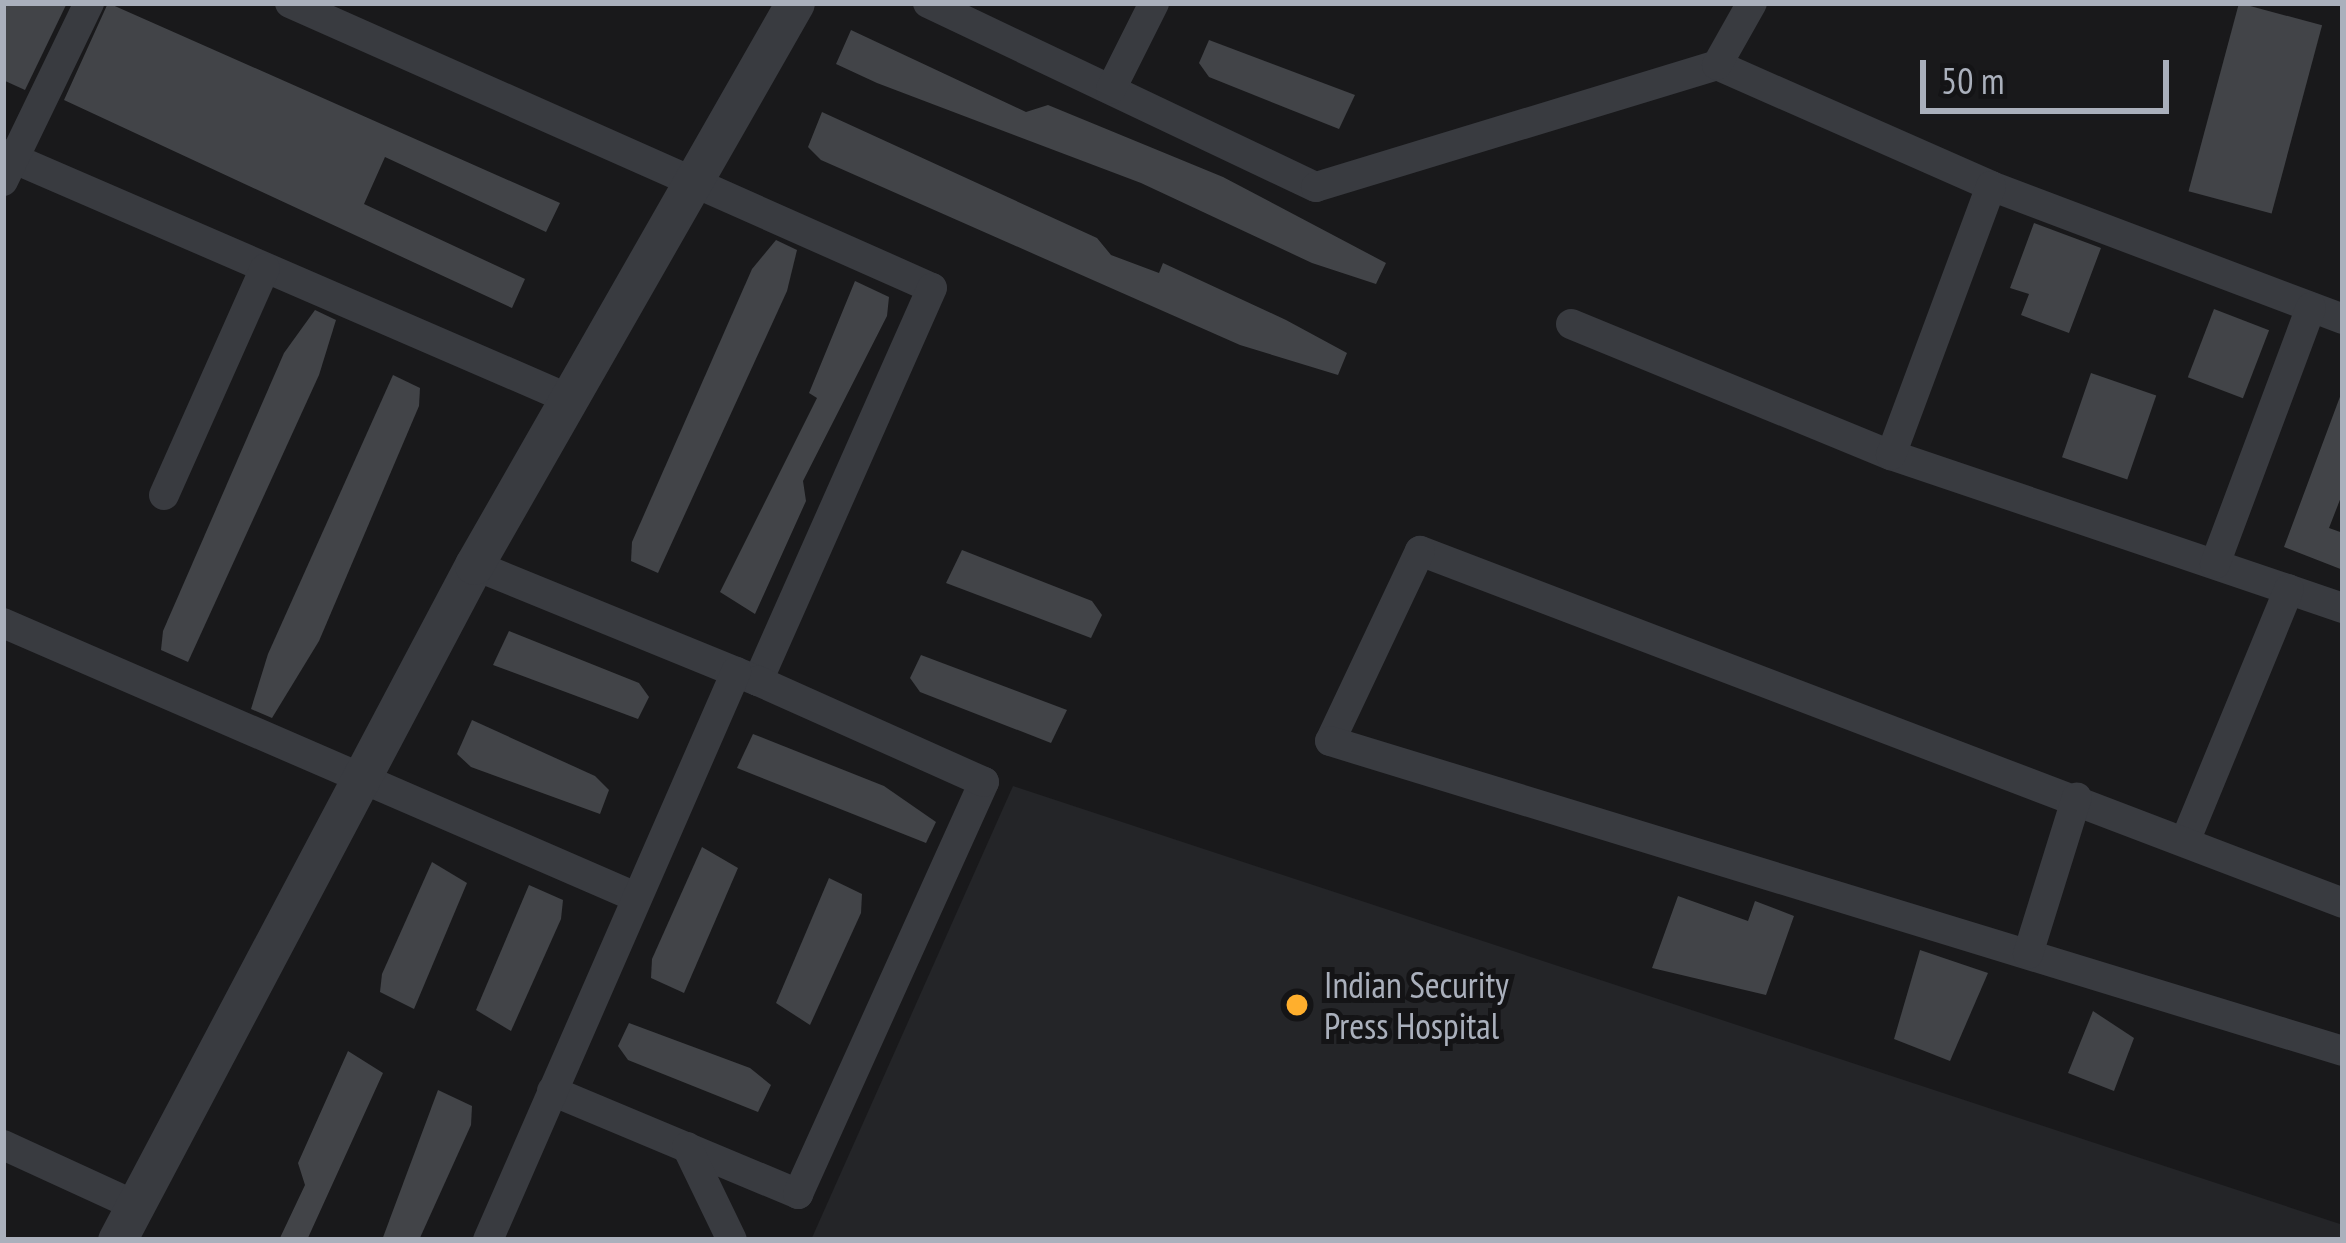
<!DOCTYPE html>
<html>
<head>
<meta charset="utf-8">
<style>
  body { margin:0 }
  #map { position:relative; width:2346px; height:1243px; overflow:hidden; background:#19191b; font-family:"PT Sans Narrow",sans-serif }
  div>[style] { position:absolute }
  .built>* { inset:0; background:#242528 }
  .building>* { inset:0; background:#424448; transform-origin:0 0 }
  .minor>* { height:30px; margin:-15px; padding:0 15px; transform-origin:15px; border-radius:15px; background:#393b40 }
  .tertiary>* { height:39px; margin:-19.5px; padding:0 19.5px; transform-origin:19.5px; border-radius:19.5px; background:#393b40 }
  .dots>* { width:33px; height:33px; translate:-50% -50%; box-sizing:border-box; border:6px solid #141416; border-radius:50% }
  span { translate:-50% -50%; white-space:nowrap; text-align:center; line-height:1.15; -webkit-text-stroke:10px #141416; paint-order:stroke }
  .poi-label { font-size:36px; color:#aab0bc }
  .left { translate:0 -50%; text-align:left }
  .frame { position:absolute; inset:0; border:6px solid #aab0bc; pointer-events:none }
  .scale { position:absolute; left:1920px; top:60px; width:249px; height:54px; box-sizing:border-box; border:6px solid #aab0bc; border-top:0; padding-left:15px; font-size:36px; line-height:42px; white-space:nowrap; color:#aab0bc; -webkit-text-stroke:9px #141416; paint-order:stroke }
</style>
</head>
<body>
<div id="map">
  <div class="built">
    <div style="clip-path:polygon(1013px 786px,2343px 1225px,2343px 1240px,811px 1240px)"></div>
  </div>
  <div class="building">
    <div style="clip-path:polygon(3px 3px,67px 3px,25px 90px,3px 80px)"></div>
    <div style="clip-path:polygon(108px 3px,560px 203px,546px 232px,385px 157px,364px 204px,525px 279px,512px 308px,64px 100px)"></div>
    <div style="left:2239px;top:3px;width:86px;height:195px;rotate:15deg"></div>
    <div style="clip-path:polygon(851px 30px,1026px 112px,1048px 105px,1223px 177px,1386px 263px,1376px 284px,1312px 263px,1141px 183px,877px 83px,836px 64px)"></div>
    <div style="clip-path:polygon(1209px 40px,1355px 95px,1339px 129px,1209px 77px,1199px 63px)"></div>
    <div style="clip-path:polygon(822px 112px,1097px 238px,1111px 255px,1159px 273px,1163px 263px,1286px 320px,1347px 353px,1338px 375px,1240px 345px,821px 160px,808px 147px)"></div>
    <div style="clip-path:polygon(2034px 223px,2101px 248px,2069px 333px,2021px 315px,2029px 294px,2010px 288px)"></div>
    <div style="clip-path:polygon(776px 240px,797px 250px,787px 291px,658px 573px,631px 561px,632px 542px,752px 269px)"></div>
    <div style="clip-path:polygon(855px 281px,889px 297px,887px 316px,803px 481px,806px 501px,755px 614px,720px 592px,817px 398px,809px 393px)"></div>
    <div style="left:2214px;top:309px;width:59px;height:73px;rotate:21deg"></div>
    <div style="clip-path:polygon(315px 310px,336px 320px,319px 375px,188px 662px,161px 650px,163px 631px,284px 353px)"></div>
    <div style="left:2091px;top:373px;width:69px;height:89px;rotate:19deg"></div>
    <div style="clip-path:polygon(393px 375px,420px 388px,419px 406px,319px 641px,272px 718px,251px 709px,268px 654px)"></div>
    <div style="clip-path:polygon(2341px 394px,2343px 492px,2329px 528px,2343px 533px,2343px 570px,2284px 547px)"></div>
    <div style="clip-path:polygon(962px 550px,1092px 601px,1102px 615px,1091px 638px,946px 583px)"></div>
    <div style="clip-path:polygon(509px 631px,639px 683px,649px 697px,638px 719px,493px 665px)"></div>
    <div style="clip-path:polygon(921px 655px,1067px 710px,1051px 743px,920px 692px,910px 678px)"></div>
    <div style="clip-path:polygon(472px 720px,595px 776px,609px 790px,600px 814px,471px 767px,457px 754px)"></div>
    <div style="clip-path:polygon(753px 734px,884px 786px,936px 822px,926px 843px,737px 768px)"></div>
    <div style="clip-path:polygon(702px 847px,738px 868px,684px 993px,651px 978px,652px 959px)"></div>
    <div style="clip-path:polygon(432px 862px,467px 883px,414px 1009px,380px 992px,382px 974px)"></div>
    <div style="clip-path:polygon(829px 878px,862px 894px,861px 913px,810px 1025px,776px 1003px)"></div>
    <div style="clip-path:polygon(529px 885px,563px 900px,561px 919px,511px 1031px,476px 1010px)"></div>
    <div style="clip-path:polygon(1678px 896px,1748px 921px,1755px 901px,1794px 916px,1766px 995px,1652px 968px)"></div>
    <div style="clip-path:polygon(1920px 950px,1988px 973px,1950px 1061px,1894px 1039px)"></div>
    <div style="clip-path:polygon(2093px 1011px,2134px 1038px,2114px 1091px,2068px 1073px)"></div>
    <div style="clip-path:polygon(629px 1023px,750px 1068px,771px 1085px,758px 1112px,628px 1060px,618px 1046px)"></div>
    <div style="clip-path:polygon(348px 1051px,383px 1073px,307px 1240px,279px 1240px,305px 1185px,298px 1163px)"></div>
    <div style="clip-path:polygon(438px 1090px,472px 1106px,471px 1125px,419px 1240px,382px 1240px)"></div>
  </div>
  <div class="minor">
    <div style="left:290px;top:3px;width:702px;rotate:23.94deg"></div>
    <div style="left:932px;top:288px;width:430px;rotate:113.9deg"></div>
    <div style="left:758px;top:681px;width:307px;rotate:-157.8deg"></div>
    <div style="left:928px;top:3px;width:429px;rotate:25.4deg"></div>
    <div style="left:1316px;top:187px;width:419px;rotate:-16.9deg"></div>
    <div style="left:1717px;top:65px;width:300px;rotate:23.8deg"></div>
    <div style="left:1991px;top:186px;width:376px;rotate:20.7deg"></div>
    <div style="left:1717px;top:65px;width:71px;rotate:-60.6deg"></div>
    <div style="left:1111px;top:89px;width:96px;rotate:-63.4deg"></div>
    <div style="left:3px;top:154px;width:615px;rotate:23.39deg"></div>
    <div style="left:3px;top:181px;width:198px;rotate:-64.2deg"></div>
    <div style="left:1571px;top:324px;width:346px;rotate:22.3deg"></div>
    <div style="left:1891px;top:455px;width:477px;rotate:18.7deg"></div>
    <div style="left:1891px;top:455px;width:287px;rotate:-69.6deg"></div>
    <div style="left:164px;top:495px;width:248px;rotate:-66deg"></div>
    <div style="left:2215px;top:564px;width:274px;rotate:-69.5deg"></div>
    <div style="left:3px;top:623px;width:690px;rotate:23.41deg"></div>
    <div style="left:2186px;top:839px;width:270px;rotate:-67.6deg"></div>
    <div style="left:2343px;top:903px;width:988px;rotate:-159.12deg"></div>
    <div style="left:1420px;top:551px;width:210px;rotate:115.3deg"></div>
    <div style="left:1330px;top:741px;width:1059px;rotate:17.02deg"></div>
    <div style="left:2028px;top:954px;width:164px;rotate:-72.7deg"></div>
    <div style="left:552px;top:1091px;width:267px;rotate:22.7deg"></div>
    <div style="left:798px;top:1194px;width:452px;rotate:-65.7deg"></div>
    <div style="left:984px;top:782px;width:248px;rotate:-155.9deg"></div>
    <div style="left:3px;top:1145px;width:142px;rotate:24.6deg"></div>
    <div style="left:687px;top:1147px;width:103px;rotate:64.2deg"></div>
    <div style="left:488px;top:1240px;width:620px;rotate:-66.41deg"></div>
  </div>
  <div class="tertiary">
    <div style="left:117px;top:1240px;width:764px;rotate:-62.13deg"></div>
    <div style="left:474px;top:565px;width:647px;rotate:-60.27deg"></div>
  </div>
  <div class="dots">
    <div style="left:1297px;top:1005px;background:#ffaf2d"></div>
  </div>
  <div class="poi-label">
    <span class="left" style="left:1324px;top:1005px">Indian Security<br>Press Hospital</span>
  </div>
  <div class="frame"></div>
  <div class="scale">50 m</div>
</div>
</body>
</html>
